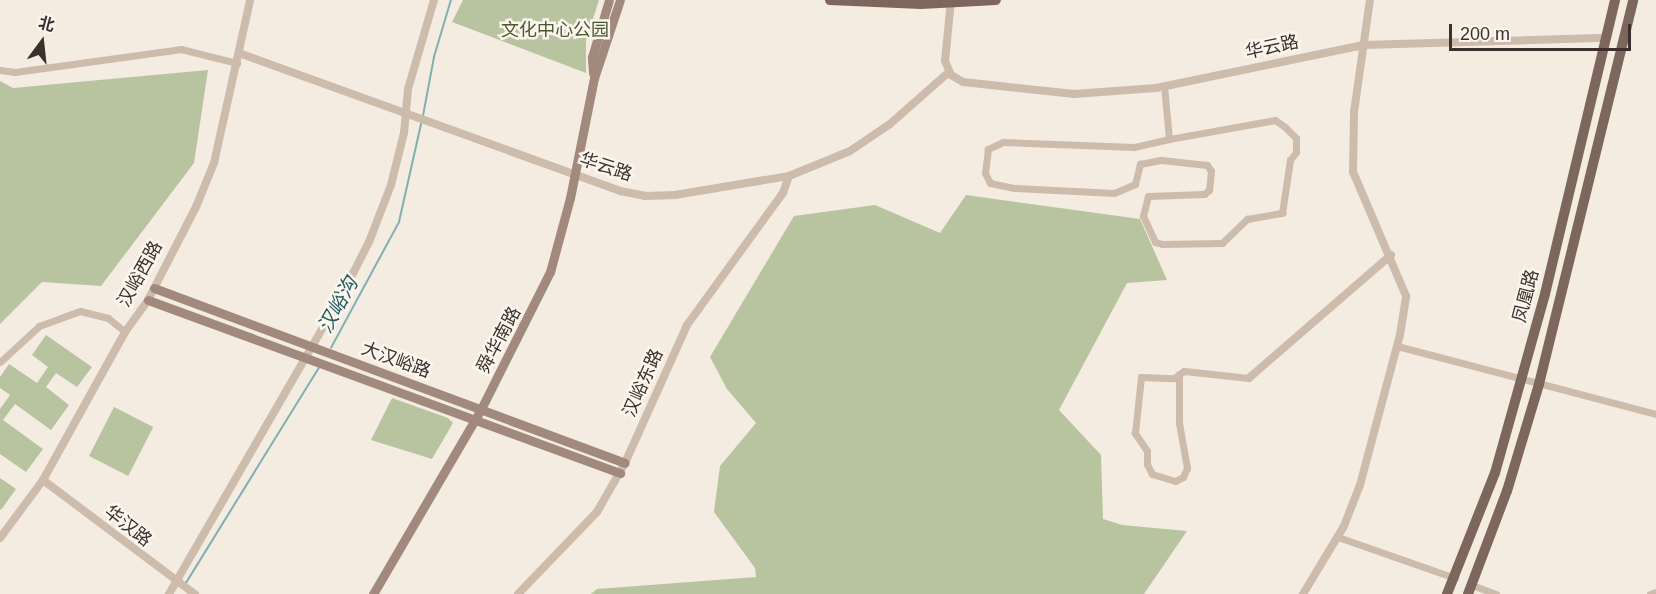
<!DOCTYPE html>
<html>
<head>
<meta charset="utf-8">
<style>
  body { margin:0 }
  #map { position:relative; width:1656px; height:594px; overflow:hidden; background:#f4ebe1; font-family:Arial,"Noto Sans SC",sans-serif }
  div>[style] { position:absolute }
  .green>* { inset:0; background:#b8c4a0; transform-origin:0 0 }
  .stream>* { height:1.5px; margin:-0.75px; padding:0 0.75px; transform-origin:0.75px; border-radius:0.75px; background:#7fb0b2 }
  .minor>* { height:7px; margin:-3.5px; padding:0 3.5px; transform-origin:3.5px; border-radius:3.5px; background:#cdbbac }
  .tertiary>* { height:8px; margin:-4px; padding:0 4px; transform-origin:4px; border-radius:4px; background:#cdbbac }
  .secondary>* { height:9px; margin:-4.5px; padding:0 4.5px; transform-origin:4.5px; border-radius:4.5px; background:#a18a7d }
  .primary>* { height:10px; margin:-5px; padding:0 5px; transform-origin:5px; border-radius:5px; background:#7d675c }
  span { translate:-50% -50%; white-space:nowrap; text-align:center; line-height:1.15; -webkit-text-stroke:5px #fbf5ee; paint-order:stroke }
  .park-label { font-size:18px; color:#4a5a2e }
  .street-label { font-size:18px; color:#3b302b }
  .water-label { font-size:20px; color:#1f5a5e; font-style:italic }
  .north { position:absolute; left:12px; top:12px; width:60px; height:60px; -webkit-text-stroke:4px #fbf5ee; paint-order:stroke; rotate:15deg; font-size:16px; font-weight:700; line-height:24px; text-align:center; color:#3b302b }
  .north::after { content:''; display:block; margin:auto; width:21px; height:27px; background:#3b302b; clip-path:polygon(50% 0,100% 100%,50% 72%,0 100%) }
  .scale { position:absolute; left:1449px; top:24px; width:182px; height:27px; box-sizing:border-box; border:3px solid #3b302b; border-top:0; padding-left:8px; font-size:18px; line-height:21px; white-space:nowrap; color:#3b302b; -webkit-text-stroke:4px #fbf5ee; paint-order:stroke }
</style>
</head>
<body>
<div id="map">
  <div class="green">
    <div style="clip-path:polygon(463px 0,599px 0,586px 41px,586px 73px,452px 22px)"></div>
    <div style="clip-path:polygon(208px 70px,194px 163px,101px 286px,42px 282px,0 324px,0 81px,13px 88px)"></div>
    <div style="clip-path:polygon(966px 195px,1140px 219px,1167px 280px,1127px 283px,1059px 410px,1101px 455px,1103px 519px,1122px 525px,1187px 531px,1144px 594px,591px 594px,597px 589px,756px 577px,755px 568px,714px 512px,720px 466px,756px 423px,727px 389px,710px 357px,794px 216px,875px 205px,940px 233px)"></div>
    <div style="clip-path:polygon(46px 335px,92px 367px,77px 387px,56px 373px,46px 387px,69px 405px,51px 430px,15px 404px,3px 420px,43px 449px,26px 472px,0 454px,0 409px,10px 395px,0 388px,0 377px,9px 364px,37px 383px,48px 367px,32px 355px)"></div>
    <div style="clip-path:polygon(392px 398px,448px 418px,453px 423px,432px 459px,371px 440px)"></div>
    <div style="left:114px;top:407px;width:44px;height:55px;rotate:27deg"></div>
    <div style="clip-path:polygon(0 478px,16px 489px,1px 510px,0 509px)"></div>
  </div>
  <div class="stream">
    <div style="left:423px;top:116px;width:60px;rotate:-79.4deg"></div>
    <div style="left:434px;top:57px;width:59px;rotate:-73.4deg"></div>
    <div style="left:331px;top:348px;width:143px;rotate:-61.6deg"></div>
    <div style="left:399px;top:222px;width:100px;rotate:-77.3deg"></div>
    <div style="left:186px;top:583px;width:253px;rotate:-58.3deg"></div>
  </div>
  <div class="minor">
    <div style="left:0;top:70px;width:15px;rotate:8deg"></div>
    <div style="left:15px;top:72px;width:168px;rotate:-7.9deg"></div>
    <div style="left:181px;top:49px;width:58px;rotate:14deg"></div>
    <div style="left:1164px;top:86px;width:53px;rotate:84.6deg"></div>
    <div style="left:1169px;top:139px;width:36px;rotate:167deg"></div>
    <div style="left:1134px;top:147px;width:131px;rotate:-177.8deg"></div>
    <div style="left:1003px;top:142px;width:17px;rotate:155deg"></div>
    <div style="left:988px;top:149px;width:24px;rotate:97deg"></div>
    <div style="left:985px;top:173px;width:11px;rotate:63deg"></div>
    <div style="left:990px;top:183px;width:25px;rotate:12deg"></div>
    <div style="left:1014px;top:188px;width:100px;rotate:2.9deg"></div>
    <div style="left:1114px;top:193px;width:23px;rotate:-23deg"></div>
    <div style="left:1135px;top:184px;width:21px;rotate:-76deg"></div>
    <div style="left:1140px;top:164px;width:21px;rotate:-11deg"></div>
    <div style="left:1161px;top:160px;width:46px;rotate:6.2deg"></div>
    <div style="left:1207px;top:165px;width:7px;rotate:56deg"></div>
    <div style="left:1211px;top:171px;width:19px;rotate:96deg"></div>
    <div style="left:1209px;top:190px;width:6px;rotate:141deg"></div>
    <div style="left:1204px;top:194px;width:56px;rotate:178deg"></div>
    <div style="left:1148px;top:196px;width:21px;rotate:104deg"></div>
    <div style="left:1143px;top:216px;width:29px;rotate:65deg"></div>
    <div style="left:1155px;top:242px;width:7px;rotate:16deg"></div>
    <div style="left:1162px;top:244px;width:60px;rotate:-1deg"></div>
    <div style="left:1222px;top:243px;width:35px;rotate:-44deg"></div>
    <div style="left:1247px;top:219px;width:36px;rotate:-10deg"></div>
    <div style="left:1282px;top:213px;width:54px;rotate:-81.4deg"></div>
    <div style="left:1290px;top:160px;width:10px;rotate:-53deg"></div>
    <div style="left:1296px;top:152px;width:14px;rotate:-90deg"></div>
    <div style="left:1296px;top:138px;width:16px;rotate:-135deg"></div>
    <div style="left:1285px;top:127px;width:12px;rotate:-145deg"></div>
    <div style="left:1275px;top:120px;width:108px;rotate:169.8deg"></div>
    <div style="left:1397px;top:346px;width:268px;rotate:14.7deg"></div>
    <div style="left:0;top:362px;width:53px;rotate:-42.7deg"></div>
    <div style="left:39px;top:326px;width:44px;rotate:-20.1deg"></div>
    <div style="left:80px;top:311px;width:29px;rotate:14deg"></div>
    <div style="left:108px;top:318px;width:22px;rotate:39deg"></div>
    <div style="left:1179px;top:374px;width:49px;rotate:90deg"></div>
    <div style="left:1179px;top:423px;width:46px;rotate:79.9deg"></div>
    <div style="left:1187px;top:468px;width:10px;rotate:114deg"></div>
    <div style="left:1183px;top:477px;width:9px;rotate:153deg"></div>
    <div style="left:1175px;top:481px;width:24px;rotate:-163deg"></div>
    <div style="left:1152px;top:474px;width:11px;rotate:-117deg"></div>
    <div style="left:1147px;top:464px;width:13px;rotate:-90deg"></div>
    <div style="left:1147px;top:451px;width:22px;rotate:-124deg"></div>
    <div style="left:1135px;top:433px;width:56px;rotate:-83.9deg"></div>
    <div style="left:1141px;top:377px;width:33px;rotate:2deg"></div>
    <div style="left:1174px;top:378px;width:12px;rotate:-35deg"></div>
    <div style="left:1184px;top:371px;width:65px;rotate:6.1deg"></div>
    <div style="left:1338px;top:537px;width:124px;rotate:19.3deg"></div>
    <div style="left:1472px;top:585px;width:26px;rotate:21deg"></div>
    <div style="left:1650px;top:594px;width:6px;rotate:-18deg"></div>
  </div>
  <div class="tertiary">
    <div style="left:951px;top:0;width:61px;rotate:95.6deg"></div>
    <div style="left:945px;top:61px;width:15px;rotate:67deg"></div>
    <div style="left:951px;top:75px;width:14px;rotate:30deg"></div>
    <div style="left:963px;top:82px;width:112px;rotate:6.2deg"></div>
    <div style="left:1074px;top:94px;width:82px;rotate:-4.2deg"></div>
    <div style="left:1156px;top:88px;width:212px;rotate:-11.7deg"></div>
    <div style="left:1364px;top:45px;width:242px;rotate:-1.7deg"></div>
    <div style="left:239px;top:53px;width:405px;rotate:19.9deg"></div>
    <div style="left:620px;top:191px;width:25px;rotate:11deg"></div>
    <div style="left:645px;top:196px;width:30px;rotate:-2deg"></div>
    <div style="left:675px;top:195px;width:116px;rotate:-9.5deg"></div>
    <div style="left:789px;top:176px;width:66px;rotate:-22.3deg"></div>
    <div style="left:850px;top:151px;width:48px;rotate:-34deg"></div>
    <div style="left:890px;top:124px;width:79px;rotate:-41.4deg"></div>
    <div style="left:1249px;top:378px;width:188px;rotate:-40.9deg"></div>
    <div style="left:43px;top:480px;width:190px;rotate:36.9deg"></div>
    <div style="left:0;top:538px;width:72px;rotate:-53.4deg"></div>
    <div style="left:43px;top:480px;width:169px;rotate:-61deg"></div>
    <div style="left:125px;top:332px;width:39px;rotate:-54deg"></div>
    <div style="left:148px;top:300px;width:105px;rotate:-62.7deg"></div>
    <div style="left:196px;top:207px;width:48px;rotate:-67.8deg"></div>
    <div style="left:214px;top:163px;width:167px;rotate:-77.5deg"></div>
    <div style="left:169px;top:594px;width:350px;rotate:-60deg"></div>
    <div style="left:344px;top:291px;width:55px;rotate:-63deg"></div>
    <div style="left:369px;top:242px;width:61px;rotate:-68.9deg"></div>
    <div style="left:391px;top:185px;width:54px;rotate:-76deg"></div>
    <div style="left:404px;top:133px;width:44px;rotate:-84.8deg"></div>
    <div style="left:408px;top:89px;width:93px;rotate:-73.7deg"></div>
    <div style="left:518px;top:594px;width:114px;rotate:-46.1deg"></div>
    <div style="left:597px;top:512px;width:56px;rotate:-60.3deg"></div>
    <div style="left:625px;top:463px;width:151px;rotate:-65.8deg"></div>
    <div style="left:687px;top:325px;width:163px;rotate:-54deg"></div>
    <div style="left:783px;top:193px;width:18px;rotate:-71deg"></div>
    <div style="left:1303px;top:594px;width:79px;rotate:-58.9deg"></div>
    <div style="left:1344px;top:526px;width:44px;rotate:-68.7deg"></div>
    <div style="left:1360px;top:485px;width:155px;rotate:-75.1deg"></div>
    <div style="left:1400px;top:335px;width:39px;rotate:-81deg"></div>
    <div style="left:1406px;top:296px;width:135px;rotate:-113.1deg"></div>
    <div style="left:1353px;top:172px;width:60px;rotate:-89deg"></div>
    <div style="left:1354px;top:112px;width:113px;rotate:-81.9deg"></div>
  </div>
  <div class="secondary">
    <div style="left:593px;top:73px;width:16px;rotate:-94deg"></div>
    <div style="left:592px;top:57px;width:59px;rotate:-73.4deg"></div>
    <div style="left:154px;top:288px;width:502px;rotate:20.38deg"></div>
    <div style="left:148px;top:300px;width:503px;rotate:20.13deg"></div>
    <div style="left:373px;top:594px;width:214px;rotate:-59.7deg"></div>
    <div style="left:481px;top:409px;width:153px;rotate:-63.3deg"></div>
    <div style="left:550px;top:272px;width:77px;rotate:-74.9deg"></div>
    <div style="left:570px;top:198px;width:122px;rotate:-78.7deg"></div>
    <div style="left:594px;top:78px;width:82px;rotate:-71.6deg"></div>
  </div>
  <div class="primary">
    <div style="left:830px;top:0;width:91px;rotate:2.5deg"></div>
    <div style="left:921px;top:4px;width:75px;rotate:-3.1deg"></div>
    <div style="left:1447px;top:594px;width:130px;rotate:-68.4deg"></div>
    <div style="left:1495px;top:473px;width:186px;rotate:-74.4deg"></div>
    <div style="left:1545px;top:294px;width:302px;rotate:-76.6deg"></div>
    <div style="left:1468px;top:594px;width:110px;rotate:-69.3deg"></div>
    <div style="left:1507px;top:491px;width:112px;rotate:-73.3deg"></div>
    <div style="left:1539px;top:384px;width:395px;rotate:-76.2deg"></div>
  </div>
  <div class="park-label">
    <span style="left:555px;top:30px">文化中心公园</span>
  </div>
  <div class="street-label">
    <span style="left:1272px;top:47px;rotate:-12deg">华云路</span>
    <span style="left:606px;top:167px;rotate:18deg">华云路</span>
    <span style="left:140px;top:274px;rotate:-61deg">汉峪西路</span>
    <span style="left:1526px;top:296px;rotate:-75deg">凤凰路</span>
    <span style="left:499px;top:340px;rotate:-62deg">舜华南路</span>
    <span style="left:396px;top:360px;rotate:20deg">大汉峪路</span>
    <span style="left:643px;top:383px;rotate:-66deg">汉峪东路</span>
    <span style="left:128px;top:526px;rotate:38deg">华汉路</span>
  </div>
  <div class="water-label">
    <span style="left:338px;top:305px;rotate:-61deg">汉峪沟</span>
  </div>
  <div class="north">北</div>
  <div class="scale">200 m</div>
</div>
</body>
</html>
